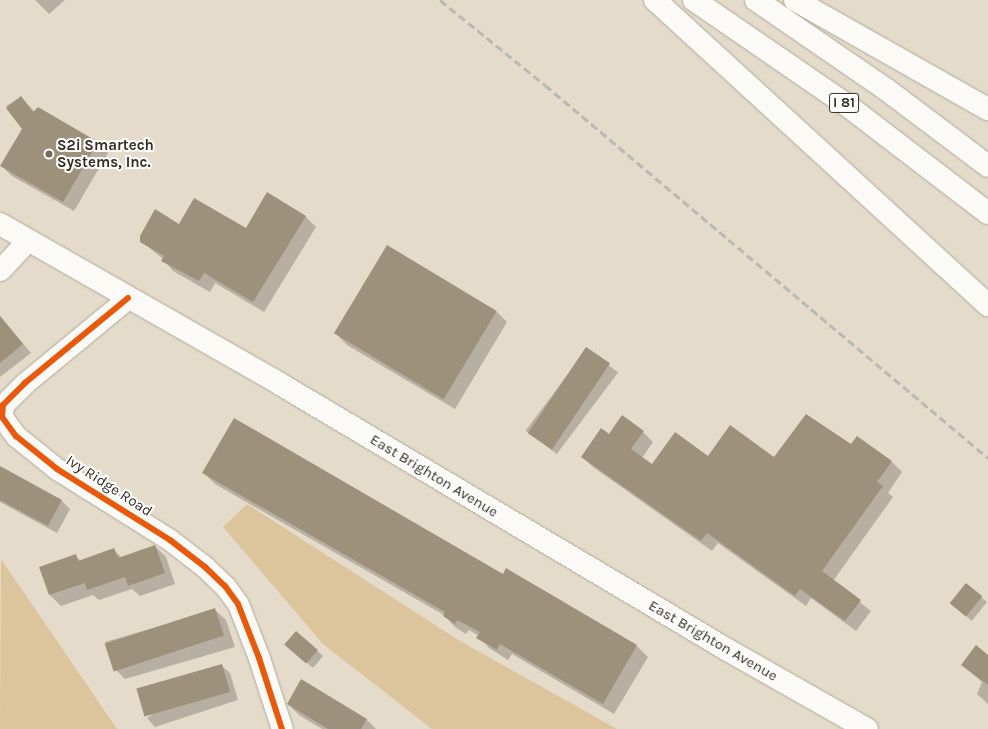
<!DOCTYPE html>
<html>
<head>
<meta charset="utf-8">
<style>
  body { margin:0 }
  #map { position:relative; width:988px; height:729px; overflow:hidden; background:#e5dbca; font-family:Karla,sans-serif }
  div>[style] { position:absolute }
  .green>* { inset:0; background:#dcc49c }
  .shadow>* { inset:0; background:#0003; transform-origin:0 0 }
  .building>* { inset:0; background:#9d917b; transform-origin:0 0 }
  .roads { filter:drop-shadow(0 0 1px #b1aa9d) drop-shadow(0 0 1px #b1aa9d) }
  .minor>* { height:21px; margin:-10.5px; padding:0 10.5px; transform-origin:10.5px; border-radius:10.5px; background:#fbfaf7 }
  .major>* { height:22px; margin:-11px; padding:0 11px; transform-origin:11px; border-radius:11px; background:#fbfaf7 }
  .highway>* { height:22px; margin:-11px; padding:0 11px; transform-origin:11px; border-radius:11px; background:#fbfaf7 }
  .rail>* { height:3px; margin-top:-1.5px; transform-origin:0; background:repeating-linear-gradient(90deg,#bbb9b5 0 8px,transparent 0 12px) }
  .cycleway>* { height:6px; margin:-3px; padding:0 3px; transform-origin:3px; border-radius:3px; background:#e8590c }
  .dots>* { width:11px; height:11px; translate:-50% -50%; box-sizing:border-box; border:2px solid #fff; border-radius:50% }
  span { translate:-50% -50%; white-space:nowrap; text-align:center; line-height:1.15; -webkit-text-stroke:4px #fff; paint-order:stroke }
  .shield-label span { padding:1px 3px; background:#fff; border:1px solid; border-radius:3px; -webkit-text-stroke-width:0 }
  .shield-label { font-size:14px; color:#352e22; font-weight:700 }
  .poi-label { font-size:15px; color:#352e22; font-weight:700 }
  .left { translate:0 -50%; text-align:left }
  .street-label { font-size:15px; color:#352e22 }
</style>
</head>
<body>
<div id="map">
  <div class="green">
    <div style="clip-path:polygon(247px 504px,460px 641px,617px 729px,432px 729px,323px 644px,223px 527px)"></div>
    <div style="clip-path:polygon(1px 559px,117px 729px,0 729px)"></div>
  </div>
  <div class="shadow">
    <div style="clip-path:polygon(35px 0,65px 0,49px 14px)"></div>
    <div style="clip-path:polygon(21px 97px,35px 112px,38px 108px,98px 143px,108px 153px,74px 211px,12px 176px,2px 166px,23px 128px,6px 106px)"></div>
    <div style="clip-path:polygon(305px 216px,316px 227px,264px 312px,215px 283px,210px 292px,173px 271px,163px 259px,141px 241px,180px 225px,246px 229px)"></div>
    <div style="clip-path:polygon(496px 311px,507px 322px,455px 409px,347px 345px,336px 334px)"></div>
    <div style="clip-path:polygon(0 316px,31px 353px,0 377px)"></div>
    <div style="left:587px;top:349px;width:39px;height:102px;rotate:37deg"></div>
    <div style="clip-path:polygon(643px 432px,653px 442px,642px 458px,652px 465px,708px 457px,774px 459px,851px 445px,857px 437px,892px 462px,902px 472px,888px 493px,893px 497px,833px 581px,871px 611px,856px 631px,811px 598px,806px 606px,718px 543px,712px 551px,593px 467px,582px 457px,609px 435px)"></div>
    <div style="clip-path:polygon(0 467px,62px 501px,70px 509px,57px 533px,0 502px)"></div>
    <div style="clip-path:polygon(204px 473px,503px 575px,506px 570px,637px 646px,648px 657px,614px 714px,512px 654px,508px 660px,489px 648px,479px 636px,469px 630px,466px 634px,455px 627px,444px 615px,215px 484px)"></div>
    <div style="clip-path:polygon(155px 546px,166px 557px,175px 584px,140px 596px,132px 589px,99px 600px,93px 595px,61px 606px,50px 595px,40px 568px,75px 555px,81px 561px,114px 550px,122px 558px)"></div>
    <div style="left:966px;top:585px;width:27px;height:24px;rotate:39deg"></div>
    <div style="clip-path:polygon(215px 610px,226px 620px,235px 647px,125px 679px,114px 668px,105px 642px)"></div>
    <div style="clip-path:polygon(297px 633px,323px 656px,313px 668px,292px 650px)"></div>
    <div style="clip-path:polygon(988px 656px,988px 704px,977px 694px,982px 682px,962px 665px)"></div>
    <div style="clip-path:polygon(221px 665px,230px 673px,238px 700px,155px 727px,147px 718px)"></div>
    <div style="clip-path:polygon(288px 704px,366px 719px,376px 729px,322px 729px,299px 715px)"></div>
  </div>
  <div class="building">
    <div style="clip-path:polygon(21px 96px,33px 112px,38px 107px,98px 142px,63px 202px,0 166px,22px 129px,6px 108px)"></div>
    <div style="clip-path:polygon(267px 192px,306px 216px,253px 302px,204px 273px,199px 281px,161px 261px,164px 256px,140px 242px,140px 236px,155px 209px,179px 224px,194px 198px,246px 228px)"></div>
    <div style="left:387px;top:245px;width:128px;height:103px;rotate:31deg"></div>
    <div style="clip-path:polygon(0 316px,23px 344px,0 363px)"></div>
    <div style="left:586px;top:347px;width:29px;height:104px;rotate:34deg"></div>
    <div style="clip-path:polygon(806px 414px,851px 444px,857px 436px,892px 461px,877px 482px,883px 486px,822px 571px,861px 600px,845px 621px,800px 589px,795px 596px,707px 533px,701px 541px,581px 457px,601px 428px,609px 434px,622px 415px,644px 431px,631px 449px,652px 464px,675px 432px,708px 456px,730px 425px,774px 457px)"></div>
    <div style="clip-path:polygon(234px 418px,503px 574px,506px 568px,637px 645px,603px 704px,500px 644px,497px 650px,476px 638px,480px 632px,457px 620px,455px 624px,443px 616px,445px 612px,202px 473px)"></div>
    <div style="clip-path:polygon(0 466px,62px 500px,48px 526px,0 500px)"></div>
    <div style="clip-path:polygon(155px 545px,165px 573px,128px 586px,125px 577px,87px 590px,85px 583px,49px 595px,39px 567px,76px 554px,78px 561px,114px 548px,118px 558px)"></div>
    <div style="left:966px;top:583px;width:21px;height:26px;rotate:39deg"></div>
    <div style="left:215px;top:608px;width:29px;height:116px;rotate:72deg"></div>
    <div style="left:296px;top:631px;width:29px;height:18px;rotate:41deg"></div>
    <div style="clip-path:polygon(976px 645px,988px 655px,988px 685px,961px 665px)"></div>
    <div style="left:222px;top:664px;width:29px;height:89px;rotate:74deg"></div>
    <div style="clip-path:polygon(301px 679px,367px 719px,361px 729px,328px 729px,287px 704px)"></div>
  </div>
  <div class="roads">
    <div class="minor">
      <div style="left:0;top:270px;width:41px;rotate:-47deg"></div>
      <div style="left:128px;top:298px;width:134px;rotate:140.5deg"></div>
      <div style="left:25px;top:383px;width:31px;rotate:135deg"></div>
      <div style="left:3px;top:405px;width:12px;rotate:95deg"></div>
      <div style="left:2px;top:417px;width:24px;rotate:54deg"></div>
      <div style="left:16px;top:436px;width:53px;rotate:38.8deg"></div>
      <div style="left:57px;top:469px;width:133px;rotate:32.1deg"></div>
      <div style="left:170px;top:540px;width:44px;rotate:37.6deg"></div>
      <div style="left:205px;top:567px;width:28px;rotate:44deg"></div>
      <div style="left:225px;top:586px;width:22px;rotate:54deg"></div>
      <div style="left:238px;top:604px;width:58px;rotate:68.7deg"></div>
      <div style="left:259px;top:658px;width:75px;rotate:72.1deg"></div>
    </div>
    <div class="major">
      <div style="left:0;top:224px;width:322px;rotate:29.7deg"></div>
      <div style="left:280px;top:384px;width:519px;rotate:30.72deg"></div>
      <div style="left:726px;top:649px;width:162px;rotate:29.6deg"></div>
    </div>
    <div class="highway">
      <div style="left:655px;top:0;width:452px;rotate:42.5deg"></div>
      <div style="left:694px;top:0;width:187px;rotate:34.5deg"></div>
      <div style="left:848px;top:106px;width:176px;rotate:37.4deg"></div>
      <div style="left:756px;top:0;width:159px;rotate:34.5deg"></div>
      <div style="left:887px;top:90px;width:126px;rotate:37deg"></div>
      <div style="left:795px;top:0;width:222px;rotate:29.5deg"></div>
    </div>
  </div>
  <div class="rail">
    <div style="left:440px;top:0;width:135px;rotate:39deg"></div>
    <div style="left:545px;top:85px;width:579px;rotate:40.1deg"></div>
  </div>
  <div class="cycleway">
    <div style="left:128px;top:298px;width:134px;rotate:140.5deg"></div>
    <div style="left:25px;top:383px;width:31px;rotate:135deg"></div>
    <div style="left:3px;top:405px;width:12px;rotate:95deg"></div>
    <div style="left:2px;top:417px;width:24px;rotate:54deg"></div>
    <div style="left:16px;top:436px;width:53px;rotate:38.8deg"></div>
    <div style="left:57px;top:469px;width:133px;rotate:32.1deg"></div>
    <div style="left:170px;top:540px;width:44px;rotate:37.6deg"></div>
    <div style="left:205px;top:567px;width:28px;rotate:44deg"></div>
    <div style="left:225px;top:586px;width:22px;rotate:54deg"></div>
    <div style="left:238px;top:604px;width:58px;rotate:68.7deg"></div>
    <div style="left:259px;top:658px;width:75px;rotate:72.1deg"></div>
  </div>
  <div class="dots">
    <div style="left:49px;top:154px;background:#736b5d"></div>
  </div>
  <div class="shield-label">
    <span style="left:844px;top:103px">I 81</span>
  </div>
  <div class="poi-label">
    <span class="left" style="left:57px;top:154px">S2i Smartech<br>Systems, Inc.</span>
  </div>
  <div class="street-label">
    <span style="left:434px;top:476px;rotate:31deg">East Brighton Avenue</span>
    <span style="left:109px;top:486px;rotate:33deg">Ivy Ridge Road</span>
    <span style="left:713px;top:641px;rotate:30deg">East Brighton Avenue</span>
  </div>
</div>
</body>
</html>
